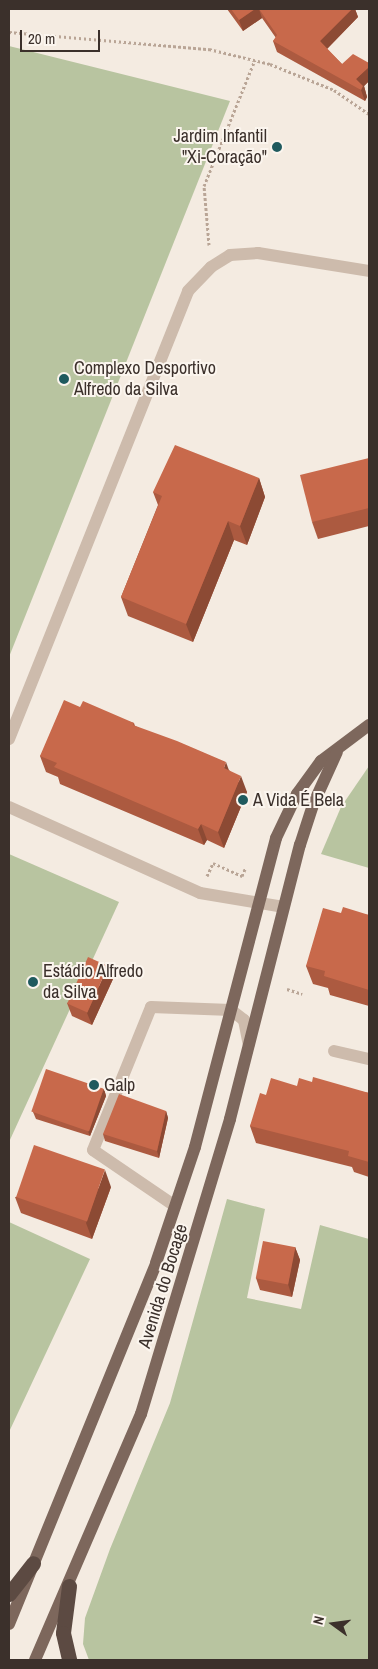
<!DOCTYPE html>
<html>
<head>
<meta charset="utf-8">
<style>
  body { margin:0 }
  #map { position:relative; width:378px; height:1669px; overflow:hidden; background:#f4ebe1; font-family:"Archivo Narrow",sans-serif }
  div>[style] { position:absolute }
  .green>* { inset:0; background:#b8c4a0 }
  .path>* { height:3px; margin-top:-1.5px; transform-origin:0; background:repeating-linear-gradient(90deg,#b9a596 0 2.5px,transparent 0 5px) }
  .minor>* { height:12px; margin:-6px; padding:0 6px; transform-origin:6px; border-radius:6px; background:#cdbbac }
  .major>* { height:12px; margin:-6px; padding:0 6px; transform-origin:6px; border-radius:6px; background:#7d675c }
  .highway>* { height:15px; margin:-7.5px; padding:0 7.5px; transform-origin:7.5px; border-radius:7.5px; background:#5c4a42 }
  .wall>* { inset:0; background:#ac5a40 }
  .shaded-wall>* { inset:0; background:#8c4a34 }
  .building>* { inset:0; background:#c8694b; transform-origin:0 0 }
  .dots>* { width:14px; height:14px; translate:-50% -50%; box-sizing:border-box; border:2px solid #fbf5ee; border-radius:50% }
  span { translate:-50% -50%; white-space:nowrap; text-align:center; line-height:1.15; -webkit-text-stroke:4px #fbf5ee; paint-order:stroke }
  .poi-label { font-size:18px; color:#3b302b }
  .right { translate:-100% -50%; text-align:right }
  .left { translate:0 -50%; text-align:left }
  .street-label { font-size:18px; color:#3b302b }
  .frame { position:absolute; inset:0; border:10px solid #3b302b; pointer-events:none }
  .north { position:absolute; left:308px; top:1599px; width:50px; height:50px; -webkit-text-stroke:4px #fbf5ee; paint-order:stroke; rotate:284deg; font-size:14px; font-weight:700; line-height:20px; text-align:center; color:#3b302b }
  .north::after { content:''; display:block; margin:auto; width:18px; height:22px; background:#3b302b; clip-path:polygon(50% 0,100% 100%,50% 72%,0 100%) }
  .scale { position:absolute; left:20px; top:30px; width:80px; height:22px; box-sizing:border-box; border:2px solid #3b302b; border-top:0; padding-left:6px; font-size:15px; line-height:18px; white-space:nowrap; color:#3b302b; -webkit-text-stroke:4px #fbf5ee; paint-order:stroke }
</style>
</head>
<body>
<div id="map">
  <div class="green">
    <div style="clip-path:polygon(9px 46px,230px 101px,9px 657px)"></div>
    <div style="clip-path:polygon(369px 766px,369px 868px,321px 854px,341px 807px)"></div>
    <div style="clip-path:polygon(9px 854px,119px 902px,9px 1142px)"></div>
    <div style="clip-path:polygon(227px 1199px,265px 1209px,247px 1298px,301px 1309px,320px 1225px,369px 1239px,369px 1660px,89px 1660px,83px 1644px,85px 1618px,110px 1549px,170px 1403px)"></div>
    <div style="clip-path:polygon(9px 1222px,90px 1259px,9px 1432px)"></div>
  </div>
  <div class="path">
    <div style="left:9px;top:32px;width:201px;rotate:4.9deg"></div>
    <div style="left:209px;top:49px;width:63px;rotate:13.8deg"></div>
    <div style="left:270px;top:64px;width:69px;rotate:22.1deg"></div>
    <div style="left:334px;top:90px;width:42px;rotate:34.4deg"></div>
    <div style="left:209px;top:245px;width:59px;rotate:-94.8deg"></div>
    <div style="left:204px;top:186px;width:136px;rotate:-68deg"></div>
    <div style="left:207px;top:876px;width:14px;rotate:-65deg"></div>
    <div style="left:213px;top:863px;width:32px;rotate:24deg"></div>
    <div style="left:242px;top:876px;width:8px;rotate:-67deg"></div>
    <div style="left:287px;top:989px;width:16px;rotate:18deg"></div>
  </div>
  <div class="minor">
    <div style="left:9px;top:739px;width:482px;rotate:-68.2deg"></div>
    <div style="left:188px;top:291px;width:33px;rotate:-46deg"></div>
    <div style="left:211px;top:267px;width:22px;rotate:-32deg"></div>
    <div style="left:230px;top:255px;width:28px;rotate:-4deg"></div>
    <div style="left:258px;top:253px;width:112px;rotate:9.2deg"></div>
    <div style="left:9px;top:807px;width:209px;rotate:24.2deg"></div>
    <div style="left:200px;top:893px;width:85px;rotate:9.5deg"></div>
    <div style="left:334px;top:1051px;width:36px;rotate:13deg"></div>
    <div style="left:175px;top:1206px;width:99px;rotate:-145.7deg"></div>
    <div style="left:93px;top:1150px;width:154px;rotate:-67.9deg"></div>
    <div style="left:151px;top:1007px;width:80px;rotate:2.1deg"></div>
    <div style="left:231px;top:1010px;width:16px;rotate:38deg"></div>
    <div style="left:244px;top:1020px;width:25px;rotate:79deg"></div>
  </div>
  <div class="major">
    <div style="left:9px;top:1624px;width:390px;rotate:-67.8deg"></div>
    <div style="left:156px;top:1263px;width:122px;rotate:-71.4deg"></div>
    <div style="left:195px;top:1147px;width:319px;rotate:-75.3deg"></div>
    <div style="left:276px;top:838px;width:49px;rotate:-64.5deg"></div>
    <div style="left:297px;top:794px;width:41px;rotate:-54deg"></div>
    <div style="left:321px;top:761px;width:60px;rotate:-36.9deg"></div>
    <div style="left:35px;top:1660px;width:268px;rotate:-66.7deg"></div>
    <div style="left:141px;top:1414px;width:308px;rotate:-73.2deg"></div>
    <div style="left:230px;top:1119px;width:283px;rotate:-75.7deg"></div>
    <div style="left:300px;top:845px;width:40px;rotate:-72deg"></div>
    <div style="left:312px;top:807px;width:60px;rotate:-65.6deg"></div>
  </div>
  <div class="highway">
    <div style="left:69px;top:1586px;width:47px;rotate:97.3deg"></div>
    <div style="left:63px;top:1633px;width:28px;rotate:77deg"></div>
    <div style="left:9px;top:1594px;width:39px;rotate:-52deg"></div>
  </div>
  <div class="wall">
    <div style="clip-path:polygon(227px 9px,355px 9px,358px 17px,327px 49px,342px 64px,369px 63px,369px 81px,364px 86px,367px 97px,365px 101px,277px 52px,273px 41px,276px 38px,262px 18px,243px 31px)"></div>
    <div style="clip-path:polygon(369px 458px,369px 526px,318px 539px,312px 522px)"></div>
    <div style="clip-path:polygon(259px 478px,265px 497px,247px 545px,234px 540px,193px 642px,128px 616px,121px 597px,158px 505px,153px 492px)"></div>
    <div style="clip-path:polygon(80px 707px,134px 723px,135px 726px,229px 770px,247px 792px,224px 848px,207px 840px,204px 845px,60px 784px,58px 777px,46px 772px,40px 756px)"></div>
    <div style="clip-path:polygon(341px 913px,369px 915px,369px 1006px,330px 995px,328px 988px,313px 984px,306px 966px)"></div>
    <div style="clip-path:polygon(113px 979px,92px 1025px,72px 1016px,67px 1003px)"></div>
    <div style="clip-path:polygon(312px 1082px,369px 1093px,369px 1177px,354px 1172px,352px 1167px,256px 1143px,250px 1126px,266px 1095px,297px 1086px)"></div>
    <div style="clip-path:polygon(104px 1089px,106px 1096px,90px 1136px,36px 1119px,33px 1112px)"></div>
    <div style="clip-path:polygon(166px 1111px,168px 1118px,159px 1158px,105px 1141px,103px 1134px)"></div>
    <div style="clip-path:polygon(111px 1187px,92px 1239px,21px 1213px,15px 1197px)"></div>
    <div style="clip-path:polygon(295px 1247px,300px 1260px,292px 1297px,260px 1290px,256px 1278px)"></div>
  </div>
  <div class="shaded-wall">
    <div style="clip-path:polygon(255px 9px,259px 9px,262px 18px,243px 31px,239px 20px)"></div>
    <div style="clip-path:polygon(352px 9px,355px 9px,358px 17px,324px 52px,320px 41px)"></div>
    <div style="clip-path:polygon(369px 67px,369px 81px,364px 86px,367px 97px,365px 101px,361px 90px,363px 87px,360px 90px,356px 79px)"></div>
    <div style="clip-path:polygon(259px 478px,265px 497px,247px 545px,240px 526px)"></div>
    <div style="clip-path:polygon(228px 521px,234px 540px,193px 642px,186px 624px)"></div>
    <div style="clip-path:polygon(226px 762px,232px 779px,224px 768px)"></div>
    <div style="clip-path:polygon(241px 776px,247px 792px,224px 848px,218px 832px)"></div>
    <div style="clip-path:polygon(201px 824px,207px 840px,204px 845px,198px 829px)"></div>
    <div style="clip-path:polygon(108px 966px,113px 979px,92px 1025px,87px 1013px)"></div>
    <div style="clip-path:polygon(104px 1089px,106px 1096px,90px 1136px,87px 1129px)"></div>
    <div style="clip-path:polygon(166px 1111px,168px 1118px,159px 1158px,157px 1151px)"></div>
    <div style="clip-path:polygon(105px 1170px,111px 1187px,92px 1239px,86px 1223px)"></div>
    <div style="clip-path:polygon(295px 1247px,300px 1260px,292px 1297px,288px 1284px)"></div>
  </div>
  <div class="building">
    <div style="clip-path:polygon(231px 9px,255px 9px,239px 20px)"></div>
    <div style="clip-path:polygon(259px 9px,352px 9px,320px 41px,342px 64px,353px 54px,369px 63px,369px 67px,356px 79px,363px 86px,361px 90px,273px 41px,277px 35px)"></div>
    <div style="clip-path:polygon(175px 445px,259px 478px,240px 526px,228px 521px,186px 624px,121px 597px,162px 496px,153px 492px)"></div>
    <div style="clip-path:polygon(369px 458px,369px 508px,312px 522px,300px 475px)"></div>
    <div style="clip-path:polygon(64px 700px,80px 707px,83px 701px,134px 723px,133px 725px,177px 741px,226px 762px,224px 768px,241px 776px,218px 832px,201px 824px,198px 829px,54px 767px,57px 763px,40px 756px)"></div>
    <div style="clip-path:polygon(343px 907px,369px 915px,369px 990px,324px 976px,325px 971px,306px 966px,323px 908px,341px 913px)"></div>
    <div style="left:88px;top:957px;width:22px;height:51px;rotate:24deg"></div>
    <div style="left:46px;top:1069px;width:61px;height:45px;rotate:19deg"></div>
    <div style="clip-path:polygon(313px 1077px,369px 1093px,369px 1162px,348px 1156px,349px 1151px,250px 1126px,260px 1093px,266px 1095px,271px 1078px,297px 1086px,299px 1078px,312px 1082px)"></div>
    <div style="clip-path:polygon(119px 1094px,166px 1111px,157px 1151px,103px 1134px)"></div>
    <div style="left:34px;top:1145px;width:75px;height:55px;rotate:19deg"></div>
    <div style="left:263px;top:1241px;width:33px;height:38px;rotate:11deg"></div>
  </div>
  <div class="dots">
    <div style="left:277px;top:147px;background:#1f5a5e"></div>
    <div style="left:64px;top:379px;background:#1f5a5e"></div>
    <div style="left:243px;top:800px;background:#1f5a5e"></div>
    <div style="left:33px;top:982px;background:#1f5a5e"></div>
    <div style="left:94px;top:1085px;background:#1f5a5e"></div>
  </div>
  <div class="poi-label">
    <span class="right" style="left:267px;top:147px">Jardim Infantil<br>"Xi-Coração"</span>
    <span class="left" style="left:74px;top:379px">Complexo Desportivo<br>Alfredo da Silva</span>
    <span class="left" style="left:253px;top:800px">A Vida É Bela</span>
    <span class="left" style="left:43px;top:982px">Estádio Alfredo<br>da Silva</span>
    <span class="left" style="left:104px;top:1085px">Galp</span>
  </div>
  <div class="street-label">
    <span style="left:163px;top:1286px;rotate:-73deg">Avenida do Bocage</span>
  </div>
  <div class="frame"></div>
  <div class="north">N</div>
  <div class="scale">20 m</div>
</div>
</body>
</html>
